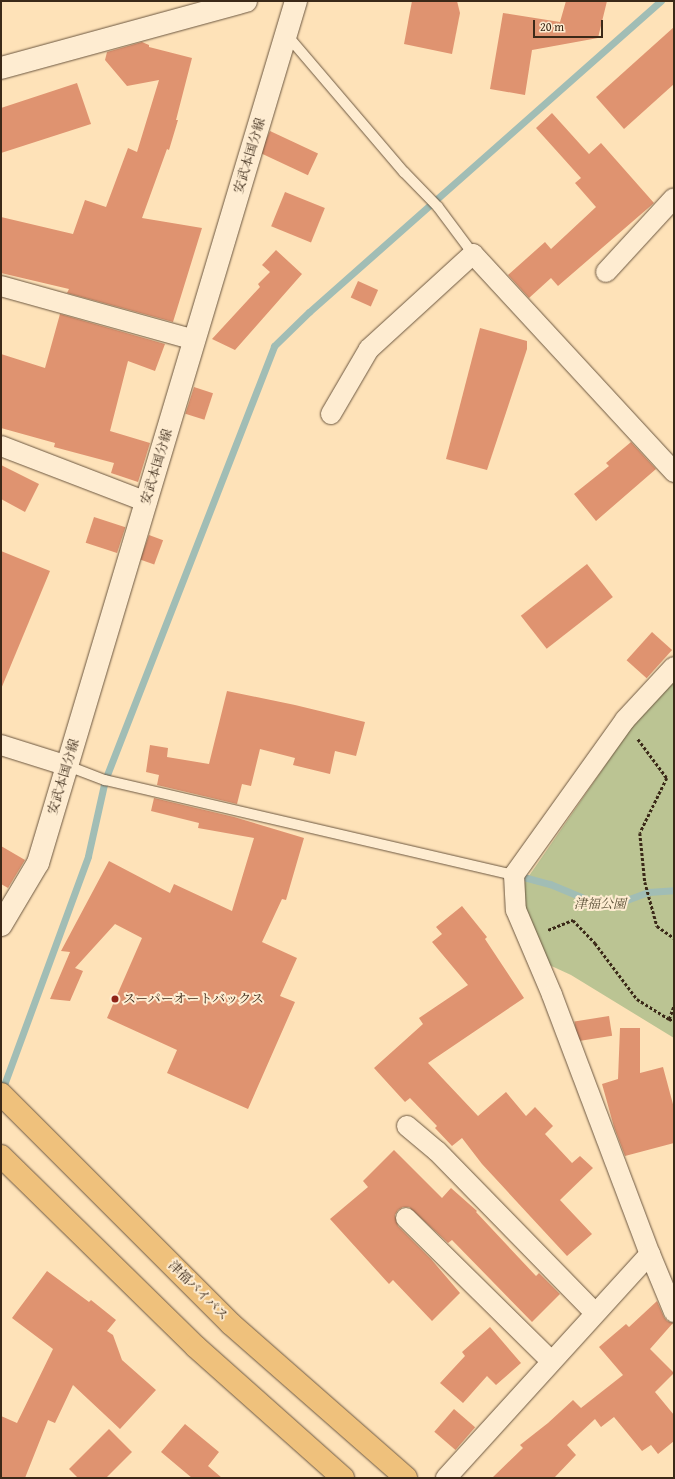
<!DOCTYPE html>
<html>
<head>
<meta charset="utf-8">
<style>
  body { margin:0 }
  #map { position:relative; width:675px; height:1479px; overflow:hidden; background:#fee2b8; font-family:"Gentium Book Plus","Noto Serif JP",serif }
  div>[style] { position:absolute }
  .green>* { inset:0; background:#bbc493 }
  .stream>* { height:7px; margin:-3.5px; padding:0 3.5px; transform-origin:3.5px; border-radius:3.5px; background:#a1bdb5 }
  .building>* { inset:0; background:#df9370; transform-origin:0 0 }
  .path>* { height:2.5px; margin-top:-1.25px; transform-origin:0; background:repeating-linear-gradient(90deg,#3b2918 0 3px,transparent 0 5px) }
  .roads { filter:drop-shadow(0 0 1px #6c5740) drop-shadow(0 0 1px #6c5740) }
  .lane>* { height:10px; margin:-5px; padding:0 5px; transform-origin:5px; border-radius:5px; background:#feecd1 }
  .street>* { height:20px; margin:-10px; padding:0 10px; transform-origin:10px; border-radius:10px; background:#feecd1 }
  .secondary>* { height:22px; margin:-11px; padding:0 11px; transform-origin:11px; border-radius:11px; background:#feecd1 }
  .highway>* { height:22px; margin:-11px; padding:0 11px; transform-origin:11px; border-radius:11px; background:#efc17c }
  .dots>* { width:11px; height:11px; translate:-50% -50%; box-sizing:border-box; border:2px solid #feecd1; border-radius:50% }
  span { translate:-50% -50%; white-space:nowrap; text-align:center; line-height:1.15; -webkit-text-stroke:4px #feecd1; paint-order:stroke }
  .street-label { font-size:13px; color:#3b2918 }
  .park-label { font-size:13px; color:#5b5037; font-style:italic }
  .poi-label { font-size:13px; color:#3b2918 }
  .left { translate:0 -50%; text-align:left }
  .frame { position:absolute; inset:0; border:2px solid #3b2918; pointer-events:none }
  .scale { position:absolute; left:533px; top:20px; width:70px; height:18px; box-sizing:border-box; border:2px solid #3b2918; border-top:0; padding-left:5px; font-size:12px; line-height:14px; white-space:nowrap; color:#3b2918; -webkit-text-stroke:3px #feecd1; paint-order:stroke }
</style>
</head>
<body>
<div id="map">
  <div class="green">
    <div style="clip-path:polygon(674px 678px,674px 1038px,571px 975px,532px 957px,522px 886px,629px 731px)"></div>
  </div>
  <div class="stream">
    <div style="left:516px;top:875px;width:35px;rotate:15deg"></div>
    <div style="left:550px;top:884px;width:52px;rotate:22.6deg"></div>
    <div style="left:598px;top:904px;width:23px;rotate:-5deg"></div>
    <div style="left:621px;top:902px;width:29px;rotate:-20deg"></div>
    <div style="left:648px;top:892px;width:26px;rotate:-4deg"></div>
    <div style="left:1px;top:1093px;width:252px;rotate:-69.8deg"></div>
    <div style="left:88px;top:856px;width:78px;rotate:-77.4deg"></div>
    <div style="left:105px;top:780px;width:466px;rotate:-68.7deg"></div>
    <div style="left:274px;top:346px;width:49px;rotate:-44.2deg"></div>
    <div style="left:309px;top:312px;width:470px;rotate:-41.5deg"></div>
  </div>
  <div class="building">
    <div style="clip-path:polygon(412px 1px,457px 1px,460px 13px,452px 54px,404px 44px)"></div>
    <div style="clip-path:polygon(566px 1px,607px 1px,598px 38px,532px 50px,525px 95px,490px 89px,503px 13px,560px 22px)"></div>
    <div style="clip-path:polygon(674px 27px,674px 84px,624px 129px,596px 97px)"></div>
    <div style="clip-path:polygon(142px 42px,149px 45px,149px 47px,192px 58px,176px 120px,178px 120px,169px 150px,167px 149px,142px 218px,202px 228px,173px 322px,67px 293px,69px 289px,1px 273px,1px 217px,73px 234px,85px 200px,106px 207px,128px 148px,137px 152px,159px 80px,127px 86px,105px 60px,107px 52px)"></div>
    <div style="clip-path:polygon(77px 83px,91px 124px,1px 153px,1px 108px)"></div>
    <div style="clip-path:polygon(552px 113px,589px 154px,601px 143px,654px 203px,558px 286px,551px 278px,529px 298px,508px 275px,545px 242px,551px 249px,596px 207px,575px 183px,581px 178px,536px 128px)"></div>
    <div style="left:270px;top:131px;width:53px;height:24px;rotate:25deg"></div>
    <div style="left:285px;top:192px;width:43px;height:37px;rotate:22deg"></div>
    <div style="clip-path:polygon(276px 250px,302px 274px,235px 350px,212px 339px,260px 287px,258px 284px,270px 272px,262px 265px)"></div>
    <div style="left:358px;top:281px;width:22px;height:18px;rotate:24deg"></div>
    <div style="clip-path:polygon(60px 314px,165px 344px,155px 371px,128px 361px,110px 431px,150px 443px,138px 482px,111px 473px,114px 463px,54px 447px,55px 443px,1px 428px,1px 354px,45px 368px)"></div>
    <div style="clip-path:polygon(480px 328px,527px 341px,527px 349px,487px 470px,446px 459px)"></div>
    <div style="left:194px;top:387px;width:20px;height:28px;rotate:18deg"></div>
    <div style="clip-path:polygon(631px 442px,656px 469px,596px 521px,574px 494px,609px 466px,606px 463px)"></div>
    <div style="clip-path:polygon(1px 465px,39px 484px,25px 512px,1px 499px)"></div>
    <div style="left:94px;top:517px;width:33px;height:27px;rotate:18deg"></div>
    <div style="left:149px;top:535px;width:15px;height:26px;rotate:20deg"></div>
    <div style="clip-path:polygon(1px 551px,50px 571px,1px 689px)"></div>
    <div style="left:587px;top:564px;width:42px;height:84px;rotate:52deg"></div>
    <div style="left:652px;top:632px;width:27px;height:38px;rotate:42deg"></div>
    <div style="clip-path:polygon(227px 691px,295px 705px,365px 722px,356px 756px,335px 751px,330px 774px,293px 765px,295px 758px,260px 749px,251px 786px,242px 784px,237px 804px,157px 785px,159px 775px,146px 772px,150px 745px,168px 748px,167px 757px,209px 764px)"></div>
    <div style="clip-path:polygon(154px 798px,234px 817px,304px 838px,286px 900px,282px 899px,262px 942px,297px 958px,280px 996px,295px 1002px,248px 1109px,167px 1073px,177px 1050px,107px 1018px,142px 938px,115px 924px,75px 968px,83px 971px,70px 1001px,50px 999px,70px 952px,61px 951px,109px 861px,170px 893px,174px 884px,232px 911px,254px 838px,198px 828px,199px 823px,151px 811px)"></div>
    <div style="clip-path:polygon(1px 846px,25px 860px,8px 888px,1px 884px)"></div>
    <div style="clip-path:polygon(462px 906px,487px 937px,485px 939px,524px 998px,428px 1063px,478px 1116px,506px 1092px,526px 1116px,535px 1107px,553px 1126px,545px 1134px,572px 1163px,580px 1156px,593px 1168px,560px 1200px,592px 1234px,567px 1256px,482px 1164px,462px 1138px,452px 1146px,435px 1128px,437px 1126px,410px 1098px,405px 1102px,374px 1068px,423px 1024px,419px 1018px,468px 985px,432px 942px,442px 934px,436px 927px)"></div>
    <div style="left:609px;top:1016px;width:20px;height:35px;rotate:81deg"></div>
    <div style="clip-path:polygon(620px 1028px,640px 1028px,640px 1073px,663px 1067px,674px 1108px,674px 1143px,625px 1156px,614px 1127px,602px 1084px,618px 1079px)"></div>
    <div style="clip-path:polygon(394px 1150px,442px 1198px,451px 1188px,477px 1211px,476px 1212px,536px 1276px,539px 1273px,560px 1294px,532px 1322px,452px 1240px,448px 1243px,409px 1207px,403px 1207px,398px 1210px,395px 1215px,398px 1226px,431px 1259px,460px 1293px,432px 1321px,393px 1280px,389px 1284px,330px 1219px,368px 1187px,363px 1181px)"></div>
    <div style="clip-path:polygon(47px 1271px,89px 1302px,91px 1300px,116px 1320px,107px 1331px,113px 1335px,122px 1360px,156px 1390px,120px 1429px,73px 1385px,55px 1423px,48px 1420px,25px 1478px,1px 1478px,1px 1416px,17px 1423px,53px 1349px,12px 1318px)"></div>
    <div style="clip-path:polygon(657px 1301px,664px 1317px,667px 1321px,673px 1323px,650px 1349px,674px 1373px,655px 1392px,674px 1415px,674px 1441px,658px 1454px,651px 1445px,642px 1451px,614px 1417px,601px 1427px,595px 1419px,567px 1445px,576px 1455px,554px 1478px,492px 1478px,523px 1448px,520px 1445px,548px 1423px,573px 1400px,581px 1408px,623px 1375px,599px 1347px,626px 1324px,629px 1327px)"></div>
    <div style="clip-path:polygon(490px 1327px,521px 1363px,496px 1385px,487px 1376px,463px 1403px,440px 1383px,465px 1356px,462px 1352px)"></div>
    <div style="left:454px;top:1409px;width:28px;height:30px;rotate:41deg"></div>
    <div style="clip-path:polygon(185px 1424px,219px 1452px,208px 1466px,222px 1478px,192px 1478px,161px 1452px)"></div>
    <div style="clip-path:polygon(109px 1429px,132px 1452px,106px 1478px,78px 1478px,69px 1469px)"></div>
  </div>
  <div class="path">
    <div style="left:638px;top:739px;width:49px;rotate:53.4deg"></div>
    <div style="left:667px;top:778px;width:61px;rotate:116.1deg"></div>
    <div style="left:640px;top:833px;width:49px;rotate:84.2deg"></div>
    <div style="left:645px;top:882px;width:46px;rotate:74.7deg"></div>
    <div style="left:657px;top:926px;width:21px;rotate:35deg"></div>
    <div style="left:548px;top:930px;width:27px;rotate:-22deg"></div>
    <div style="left:573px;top:920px;width:32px;rotate:46deg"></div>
    <div style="left:595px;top:943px;width:70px;rotate:53.1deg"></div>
    <div style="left:637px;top:999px;width:38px;rotate:32deg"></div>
    <div style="left:669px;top:1019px;width:15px;rotate:-70deg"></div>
    <div style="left:669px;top:1019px;width:5px;rotate:22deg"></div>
  </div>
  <div class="roads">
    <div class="lane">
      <div style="left:286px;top:34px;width:182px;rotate:49.5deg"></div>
      <div style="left:404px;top:172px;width:49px;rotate:45.8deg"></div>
      <div style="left:438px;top:207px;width:59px;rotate:53.3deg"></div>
      <div style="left:68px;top:766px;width:40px;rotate:21deg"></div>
      <div style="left:105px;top:780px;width:420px;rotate:13.1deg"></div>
    </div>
    <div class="street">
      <div style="left:606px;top:272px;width:100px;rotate:-47.4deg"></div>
      <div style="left:1px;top:286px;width:201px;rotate:15.6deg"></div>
      <div style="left:331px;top:414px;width:75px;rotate:-59.7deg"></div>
      <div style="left:369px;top:349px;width:141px;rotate:-42.4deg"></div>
      <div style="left:473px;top:254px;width:297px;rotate:47.3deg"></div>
      <div style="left:1px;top:446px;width:156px;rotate:21deg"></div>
      <div style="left:674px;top:667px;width:72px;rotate:132.8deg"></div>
      <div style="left:625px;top:720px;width:191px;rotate:125.6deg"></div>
      <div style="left:514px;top:875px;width:35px;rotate:87deg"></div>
      <div style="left:516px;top:910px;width:92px;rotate:67deg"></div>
      <div style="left:552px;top:995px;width:277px;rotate:69.3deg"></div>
      <div style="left:650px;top:1254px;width:63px;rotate:67.5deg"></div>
      <div style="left:1px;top:745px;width:70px;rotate:17.4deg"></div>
      <div style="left:407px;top:1126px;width:39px;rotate:40deg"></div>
      <div style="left:437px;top:1151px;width:226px;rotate:45.7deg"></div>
      <div style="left:406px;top:1218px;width:204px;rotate:44.6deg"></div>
      <div style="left:446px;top:1478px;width:303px;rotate:-47.7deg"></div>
    </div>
    <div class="secondary">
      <div style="left:1px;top:68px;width:254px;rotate:-15.3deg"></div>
      <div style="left:1px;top:925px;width:72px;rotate:-59.2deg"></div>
      <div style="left:38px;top:863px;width:900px;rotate:-73.34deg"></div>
    </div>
    <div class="highway">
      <div style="left:1px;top:1094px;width:325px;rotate:45deg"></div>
      <div style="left:231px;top:1324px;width:233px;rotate:41.3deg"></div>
      <div style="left:1px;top:1156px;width:273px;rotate:44.4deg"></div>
      <div style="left:196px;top:1347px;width:197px;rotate:41.7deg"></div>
    </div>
  </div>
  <div class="dots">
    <div style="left:115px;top:999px;background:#8f2418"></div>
  </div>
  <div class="street-label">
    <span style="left:250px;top:156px;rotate:-73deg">安武本国分線</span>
    <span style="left:157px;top:467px;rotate:-73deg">安武本国分線</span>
    <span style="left:64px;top:777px;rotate:-73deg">安武本国分線</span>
    <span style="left:198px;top:1291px;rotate:45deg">津福バイパス</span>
  </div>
  <div class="park-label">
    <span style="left:600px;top:904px">津福公園</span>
  </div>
  <div class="poi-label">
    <span class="left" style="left:123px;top:999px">スーパーオートバックス</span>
  </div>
  <div class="frame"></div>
  <div class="scale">20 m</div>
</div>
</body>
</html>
